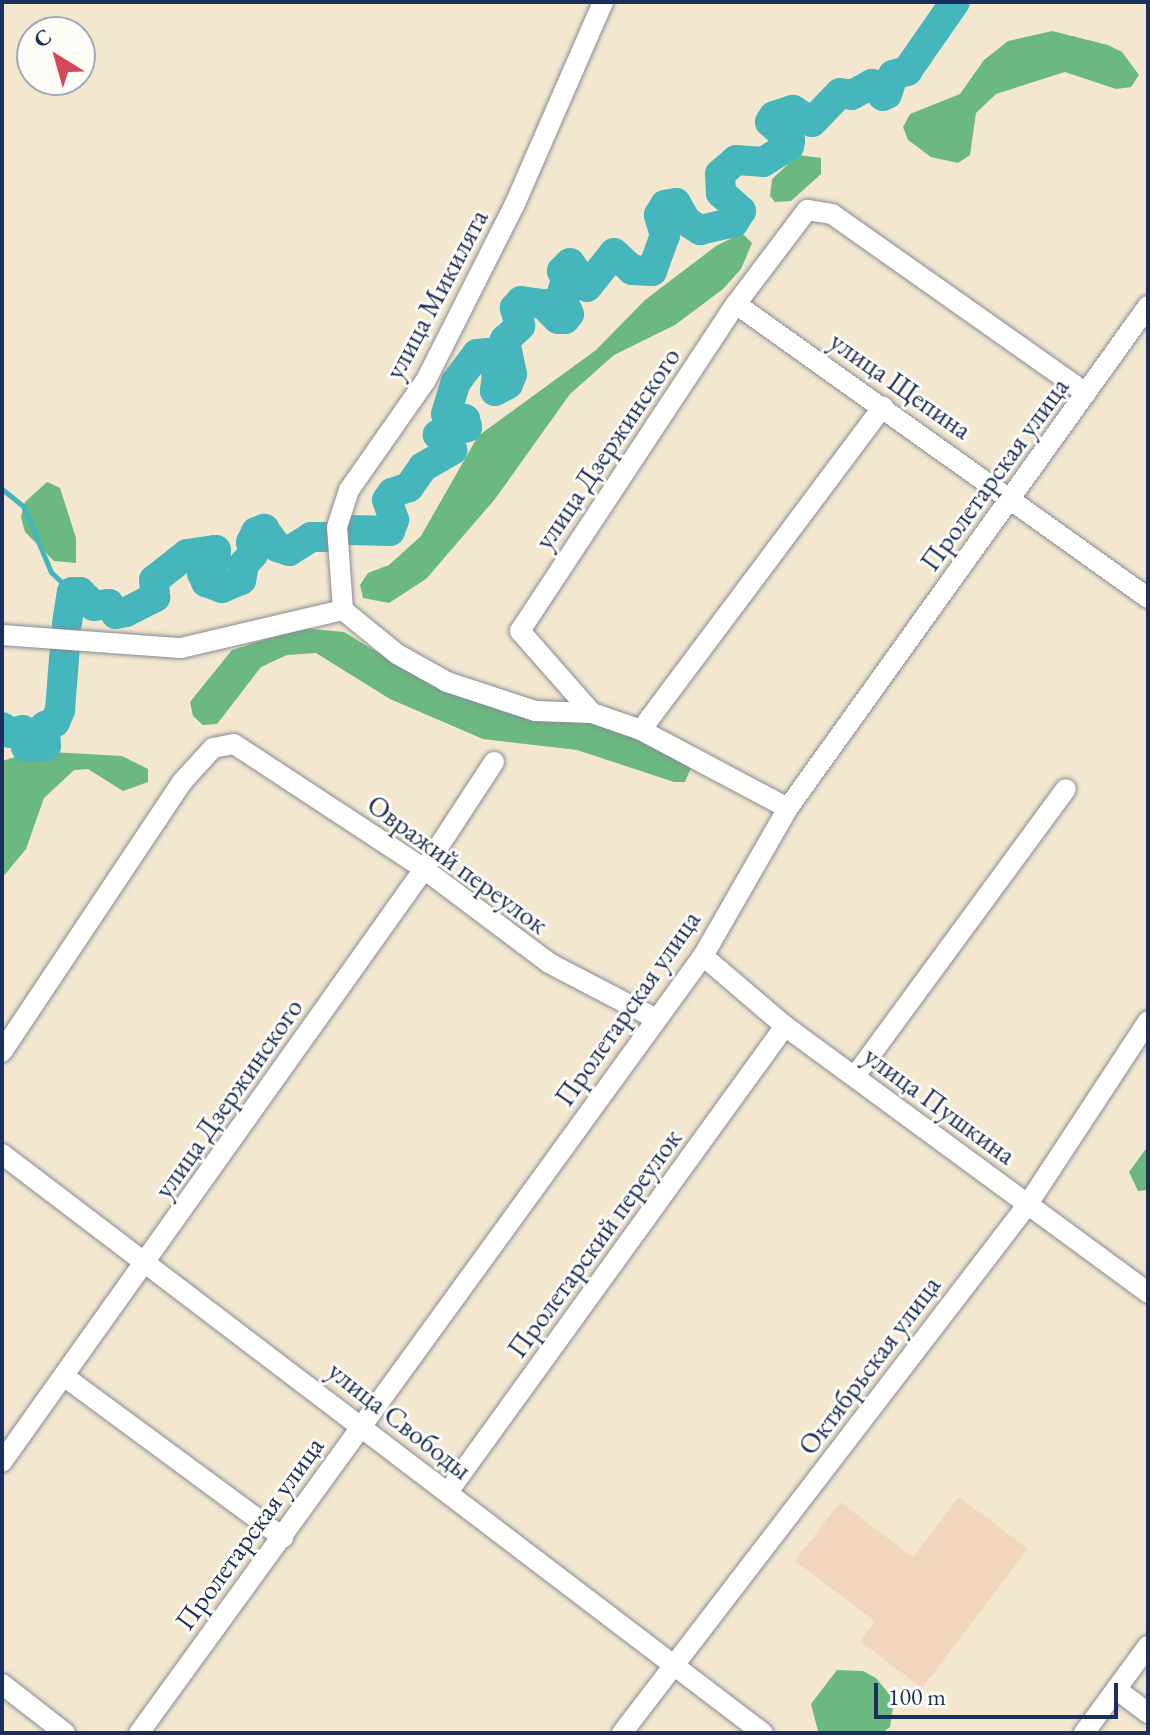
<!DOCTYPE html>
<html>
<head>
<meta charset="utf-8">
<style>
  body { margin:0 }
  #map { position:relative; width:1150px; height:1735px; overflow:hidden; background:#f3e7cf; font-family:"EB Garamond",serif }
  div>[style] { position:absolute }
  .built>* { inset:0; background:#f2d5bd }
  .forest>* { inset:0; background:#6cb881 }
  .stream>* { height:5px; margin:-2.5px; padding:0 2.5px; transform-origin:2.5px; border-radius:2.5px; background:#46b6bd }
  .river>* { height:30px; margin:-15px; padding:0 15px; transform-origin:15px; border-radius:15px; background:#46b6bd }
  .roads { filter:drop-shadow(0 0 2px #878b96) drop-shadow(0 0 2px #878b96) }
  .minor>* { height:20px; margin:-10px; padding:0 10px; transform-origin:10px; border-radius:10px; background:#fff }
  span { translate:-50% -50%; white-space:nowrap; text-align:center; line-height:1.15; -webkit-text-stroke:6px #fdfcf7; paint-order:stroke }
  .street-label { font-size:28px; color:#1b2f5e }
  .frame { position:absolute; inset:0; border:4px solid #1b2f5e; pointer-events:none }
  .north { position:absolute; left:16px; top:16px; width:80px; height:80px; box-sizing:border-box; background:#fdfcf7; border:2px solid #a3aaba; border-radius:50%; rotate:323deg; font-size:22px; font-weight:700; line-height:32px; text-align:center; color:#1b2f5e }
  .north::after { content:''; display:block; margin:auto; width:28px; height:36px; background:#d1495b; clip-path:polygon(50% 0,100% 100%,50% 72%,0 100%) }
  .scale { position:absolute; left:874px; top:1683px; width:244px; height:36px; box-sizing:border-box; border:4px solid #1b2f5e; border-top:0; padding-left:10px; font-size:24px; line-height:28px; white-space:nowrap; color:#1b2f5e; -webkit-text-stroke:6px #fdfcf7; paint-order:stroke }
</style>
</head>
<body>
<div id="map">
  <div class="built">
    <div style="clip-path:polygon(959px 1497px,1028px 1549px,922px 1688px,860px 1641px,875px 1621px,795px 1561px,840px 1502px,913px 1557px)"></div>
  </div>
  <div class="forest">
    <div style="clip-path:polygon(1052px 31px,1108px 45px,1122px 52px,1139px 75px,1131px 87px,1116px 89px,1065px 72px,996px 94px,976px 113px,970px 155px,958px 163px,931px 157px,908px 140px,903px 127px,910px 114px,960px 94px,984px 60px,1008px 41px)"></div>
    <div style="clip-path:polygon(798px 155px,821px 158px,821px 174px,791px 201px,775px 202px,770px 196px,772px 179px)"></div>
    <div style="clip-path:polygon(742px 233px,752px 243px,741px 269px,723px 289px,675px 325px,614px 355px,570px 394px,495px 499px,426px 579px,389px 603px,363px 598px,360px 585px,368px 573px,389px 565px,421px 536px,478px 436px,596px 350px,645px 300px,716px 246px)"></div>
    <div style="clip-path:polygon(47px 482px,60px 488px,76px 538px,76px 563px,54px 561px,25px 532px,21px 517px,25px 502px)"></div>
    <div style="clip-path:polygon(302px 628px,344px 632px,421px 679px,504px 712px,532px 719px,585px 718px,681px 757px,691px 768px,685px 782px,674px 782px,577px 750px,483px 739px,390px 699px,316px 653px,287px 655px,261px 667px,217px 724px,203px 725px,193px 716px,190px 702px,232px 650px)"></div>
    <div style="clip-path:polygon(34px 751px,122px 756px,148px 769px,148px 782px,123px 791px,88px 769px,74px 770px,44px 798px,26px 849px,2px 878px,2px 761px)"></div>
    <div style="clip-path:polygon(1148px 1146px,1148px 1190px,1138px 1191px,1129px 1172px)"></div>
    <div style="clip-path:polygon(837px 1670px,863px 1671px,876px 1678px,894px 1700px,890px 1727px,882px 1733px,818px 1731px,811px 1704px)"></div>
  </div>
  <div class="stream">
    <div style="left:2px;top:489px;width:27px;rotate:39deg"></div>
    <div style="left:23px;top:506px;width:72px;rotate:67deg"></div>
    <div style="left:51px;top:572px;width:29px;rotate:44deg"></div>
  </div>
  <div class="river">
    <div style="left:350px;top:530px;width:40px;rotate:1.4deg"></div>
    <div style="left:390px;top:531px;width:12px;rotate:-70deg"></div>
    <div style="left:394px;top:520px;width:21px;rotate:-109deg"></div>
    <div style="left:387px;top:500px;width:9px;rotate:-54deg"></div>
    <div style="left:392px;top:493px;width:18px;rotate:-19deg"></div>
    <div style="left:409px;top:487px;width:24px;rotate:-55deg"></div>
    <div style="left:423px;top:467px;width:34px;rotate:-30deg"></div>
    <div style="left:452px;top:450px;width:21px;rotate:-133deg"></div>
    <div style="left:438px;top:435px;width:30px;rotate:-15deg"></div>
    <div style="left:467px;top:427px;width:8px;rotate:-104deg"></div>
    <div style="left:465px;top:419px;width:11px;rotate:165deg"></div>
    <div style="left:454px;top:422px;width:11px;rotate:-135deg"></div>
    <div style="left:446px;top:414px;width:34px;rotate:-73deg"></div>
    <div style="left:456px;top:382px;width:35px;rotate:-53deg"></div>
    <div style="left:477px;top:354px;width:12px;rotate:-5deg"></div>
    <div style="left:489px;top:353px;width:22px;rotate:69deg"></div>
    <div style="left:497px;top:374px;width:17px;rotate:97deg"></div>
    <div style="left:495px;top:391px;width:15px;rotate:-28deg"></div>
    <div style="left:508px;top:384px;width:11px;rotate:-68deg"></div>
    <div style="left:512px;top:374px;width:35px;rotate:-102deg"></div>
    <div style="left:505px;top:340px;width:21px;rotate:-43deg"></div>
    <div style="left:520px;top:326px;width:19px;rotate:-106deg"></div>
    <div style="left:515px;top:308px;width:9px;rotate:-49deg"></div>
    <div style="left:521px;top:301px;width:22px;rotate:8deg"></div>
    <div style="left:543px;top:304px;width:21px;rotate:45deg"></div>
    <div style="left:558px;top:319px;width:7px"></div>
    <div style="left:565px;top:319px;width:6px;rotate:-51deg"></div>
    <div style="left:569px;top:314px;width:20px;rotate:-114deg"></div>
    <div style="left:561px;top:296px;width:17px;rotate:-73deg"></div>
    <div style="left:566px;top:280px;width:10px;rotate:-114deg"></div>
    <div style="left:562px;top:271px;width:11px;rotate:-45deg"></div>
    <div style="left:570px;top:263px;width:29px;rotate:55deg"></div>
    <div style="left:587px;top:287px;width:43px;rotate:-51.5deg"></div>
    <div style="left:614px;top:253px;width:25px;rotate:43deg"></div>
    <div style="left:632px;top:270px;width:20px;rotate:3deg"></div>
    <div style="left:652px;top:271px;width:37px;rotate:-70deg"></div>
    <div style="left:665px;top:236px;width:22px;rotate:-106deg"></div>
    <div style="left:659px;top:215px;width:12px;rotate:-59deg"></div>
    <div style="left:665px;top:205px;width:11px;rotate:-10deg"></div>
    <div style="left:676px;top:203px;width:21px;rotate:61deg"></div>
    <div style="left:686px;top:221px;width:17px;rotate:33deg"></div>
    <div style="left:700px;top:230px;width:35px;rotate:-13deg"></div>
    <div style="left:734px;top:222px;width:13px;rotate:-58deg"></div>
    <div style="left:741px;top:211px;width:27px;rotate:-138deg"></div>
    <div style="left:721px;top:193px;width:19px;rotate:-93deg"></div>
    <div style="left:720px;top:174px;width:21px;rotate:-41deg"></div>
    <div style="left:736px;top:160px;width:27px;rotate:4deg"></div>
    <div style="left:763px;top:162px;width:31px;rotate:-32deg"></div>
    <div style="left:789px;top:146px;width:6px;rotate:-81deg"></div>
    <div style="left:790px;top:140px;width:27px;rotate:-138deg"></div>
    <div style="left:770px;top:122px;width:7px;rotate:-56deg"></div>
    <div style="left:774px;top:116px;width:20px;rotate:-18deg"></div>
    <div style="left:793px;top:110px;width:22px;rotate:32deg"></div>
    <div style="left:812px;top:122px;width:40px;rotate:-46deg"></div>
    <div style="left:840px;top:93px;width:12px;rotate:9deg"></div>
    <div style="left:852px;top:95px;width:23px;rotate:-29deg"></div>
    <div style="left:872px;top:84px;width:16px;rotate:47deg"></div>
    <div style="left:883px;top:96px;width:4px;rotate:-27deg"></div>
    <div style="left:887px;top:94px;width:20px;rotate:-72deg"></div>
    <div style="left:893px;top:75px;width:15px;rotate:-16deg"></div>
    <div style="left:907px;top:71px;width:84px;rotate:-55.2deg"></div>
    <div style="left:67px;top:623px;width:31px;rotate:-81deg"></div>
    <div style="left:72px;top:592px;width:8px"></div>
    <div style="left:80px;top:592px;width:20px;rotate:45deg"></div>
    <div style="left:94px;top:606px;width:15px;rotate:-8deg"></div>
    <div style="left:109px;top:604px;width:12px;rotate:55deg"></div>
    <div style="left:116px;top:614px;width:10px;rotate:-11deg"></div>
    <div style="left:126px;top:612px;width:33px;rotate:-27deg"></div>
    <div style="left:155px;top:597px;width:17px;rotate:-93deg"></div>
    <div style="left:154px;top:580px;width:42px;rotate:-38.2deg"></div>
    <div style="left:187px;top:554px;width:29px;rotate:-8deg"></div>
    <div style="left:216px;top:550px;width:9px;rotate:90deg"></div>
    <div style="left:216px;top:559px;width:20px;rotate:135deg"></div>
    <div style="left:202px;top:573px;width:10px;rotate:66deg"></div>
    <div style="left:206px;top:582px;width:17px;rotate:21deg"></div>
    <div style="left:222px;top:588px;width:21px;rotate:-23deg"></div>
    <div style="left:241px;top:580px;width:16px;rotate:-79deg"></div>
    <div style="left:244px;top:564px;width:13px;rotate:-48deg"></div>
    <div style="left:253px;top:554px;width:12px;rotate:-99deg"></div>
    <div style="left:251px;top:542px;width:11px;rotate:-63deg"></div>
    <div style="left:256px;top:532px;width:9px;rotate:-21deg"></div>
    <div style="left:264px;top:529px;width:22px;rotate:54deg"></div>
    <div style="left:277px;top:547px;width:13px;rotate:18deg"></div>
    <div style="left:289px;top:551px;width:26px;rotate:-32deg"></div>
    <div style="left:311px;top:537px;width:19px"></div>
    <div style="left:2px;top:727px;width:10px;rotate:37deg"></div>
    <div style="left:10px;top:733px;width:13px;rotate:-13deg"></div>
    <div style="left:23px;top:730px;width:17px;rotate:80deg"></div>
    <div style="left:26px;top:747px;width:20px;rotate:-3deg"></div>
    <div style="left:46px;top:746px;width:20px;rotate:-93deg"></div>
    <div style="left:45px;top:726px;width:11px;rotate:-22deg"></div>
    <div style="left:55px;top:722px;width:13px;rotate:-67deg"></div>
    <div style="left:60px;top:710px;width:64px;rotate:-85.5deg"></div>
  </div>
  <div class="roads">
    <div class="minor">
      <div style="left:736px;top:304px;width:506px;rotate:35.51deg"></div>
      <div style="left:343px;top:610px;width:83px;rotate:-94.1deg"></div>
      <div style="left:337px;top:527px;width:39px;rotate:-72deg"></div>
      <div style="left:349px;top:490px;width:134px;rotate:-55deg"></div>
      <div style="left:426px;top:380px;width:195px;rotate:-63.2deg"></div>
      <div style="left:514px;top:206px;width:223px;rotate:-66.4deg"></div>
      <div style="left:343px;top:610px;width:70px;rotate:39.2deg"></div>
      <div style="left:397px;top:654px;width:57px;rotate:29.2deg"></div>
      <div style="left:447px;top:682px;width:93px;rotate:18.2deg"></div>
      <div style="left:535px;top:711px;width:57px;rotate:2deg"></div>
      <div style="left:592px;top:713px;width:52px;rotate:19.1deg"></div>
      <div style="left:641px;top:730px;width:166px;rotate:28deg"></div>
      <div style="left:2px;top:635px;width:179px;rotate:4.2deg"></div>
      <div style="left:181px;top:648px;width:166px;rotate:-13.2deg"></div>
      <div style="left:592px;top:713px;width:109px;rotate:-131.3deg"></div>
      <div style="left:520px;top:631px;width:392px;rotate:-56.6deg"></div>
      <div style="left:736px;top:304px;width:118px;rotate:-52.9deg"></div>
      <div style="left:807px;top:210px;width:25px;rotate:9deg"></div>
      <div style="left:832px;top:214px;width:311px;rotate:35.2deg"></div>
      <div style="left:641px;top:730px;width:404px;rotate:-53.2deg"></div>
      <div style="left:703px;top:956px;width:108px;rotate:40.5deg"></div>
      <div style="left:785px;top:1026px;width:451px;rotate:36.3deg"></div>
      <div style="left:2px;top:1052px;width:324px;rotate:-56.3deg"></div>
      <div style="left:182px;top:782px;width:46px;rotate:-47.6deg"></div>
      <div style="left:213px;top:748px;width:21px;rotate:-11deg"></div>
      <div style="left:234px;top:744px;width:227px;rotate:33.3deg"></div>
      <div style="left:424px;top:869px;width:156px;rotate:36.9deg"></div>
      <div style="left:549px;top:963px;width:121px;rotate:27.6deg"></div>
      <div style="left:855px;top:1076px;width:356px;rotate:-53.7deg"></div>
      <div style="left:2px;top:1154px;width:956px;rotate:37.27deg"></div>
      <div style="left:65px;top:1377px;width:271px;rotate:36.4deg"></div>
      <div style="left:2px;top:1462px;width:728px;rotate:-54.56deg"></div>
      <div style="left:424px;top:869px;width:128px;rotate:-56.8deg"></div>
      <div style="left:448px;top:1492px;width:575px;rotate:-54.13deg"></div>
      <div style="left:2px;top:1684px;width:80px;rotate:37.9deg"></div>
      <div style="left:1116px;top:1689px;width:40px;rotate:37deg"></div>
      <div style="left:139px;top:1733px;width:960px;rotate:-54.03deg"></div>
      <div style="left:703px;top:956px;width:171px;rotate:-60.1deg"></div>
      <div style="left:788px;top:808px;width:618px;rotate:-54.35deg"></div>
      <div style="left:622px;top:1733px;width:667px;rotate:-52.49deg"></div>
      <div style="left:1028px;top:1204px;width:219px;rotate:-56.7deg"></div>
      <div style="left:1084px;top:1733px;width:108px;rotate:-53.7deg"></div>
    </div>
  </div>
  <div class="street-label">
    <span style="left:436px;top:294px;rotate:-62deg">улица Микилята</span>
    <span style="left:901px;top:385px;rotate:35deg">улица Щепина</span>
    <span style="left:607px;top:448px;rotate:-56deg">улица Дзержинского</span>
    <span style="left:994px;top:474px;rotate:-54deg">Пролетарская улица</span>
    <span style="left:458px;top:864px;rotate:36deg">Овражий переулок</span>
    <span style="left:627px;top:1008px;rotate:-55deg">Пролетарская улица</span>
    <span style="left:228px;top:1098px;rotate:-55deg">улица Дзержинского</span>
    <span style="left:940px;top:1105px;rotate:36deg">улица Пушкина</span>
    <span style="left:594px;top:1243px;rotate:-54deg">Пролетарский переулок</span>
    <span style="left:869px;top:1365px;rotate:-53deg">Октябрьская улица</span>
    <span style="left:400px;top:1420px;rotate:38deg">улица Свободы</span>
    <span style="left:249px;top:1533px;rotate:-54deg">Пролетарская улица</span>
  </div>
  <div class="frame"></div>
  <div class="north">С</div>
  <div class="scale">100 m</div>
</div>
</body>
</html>
